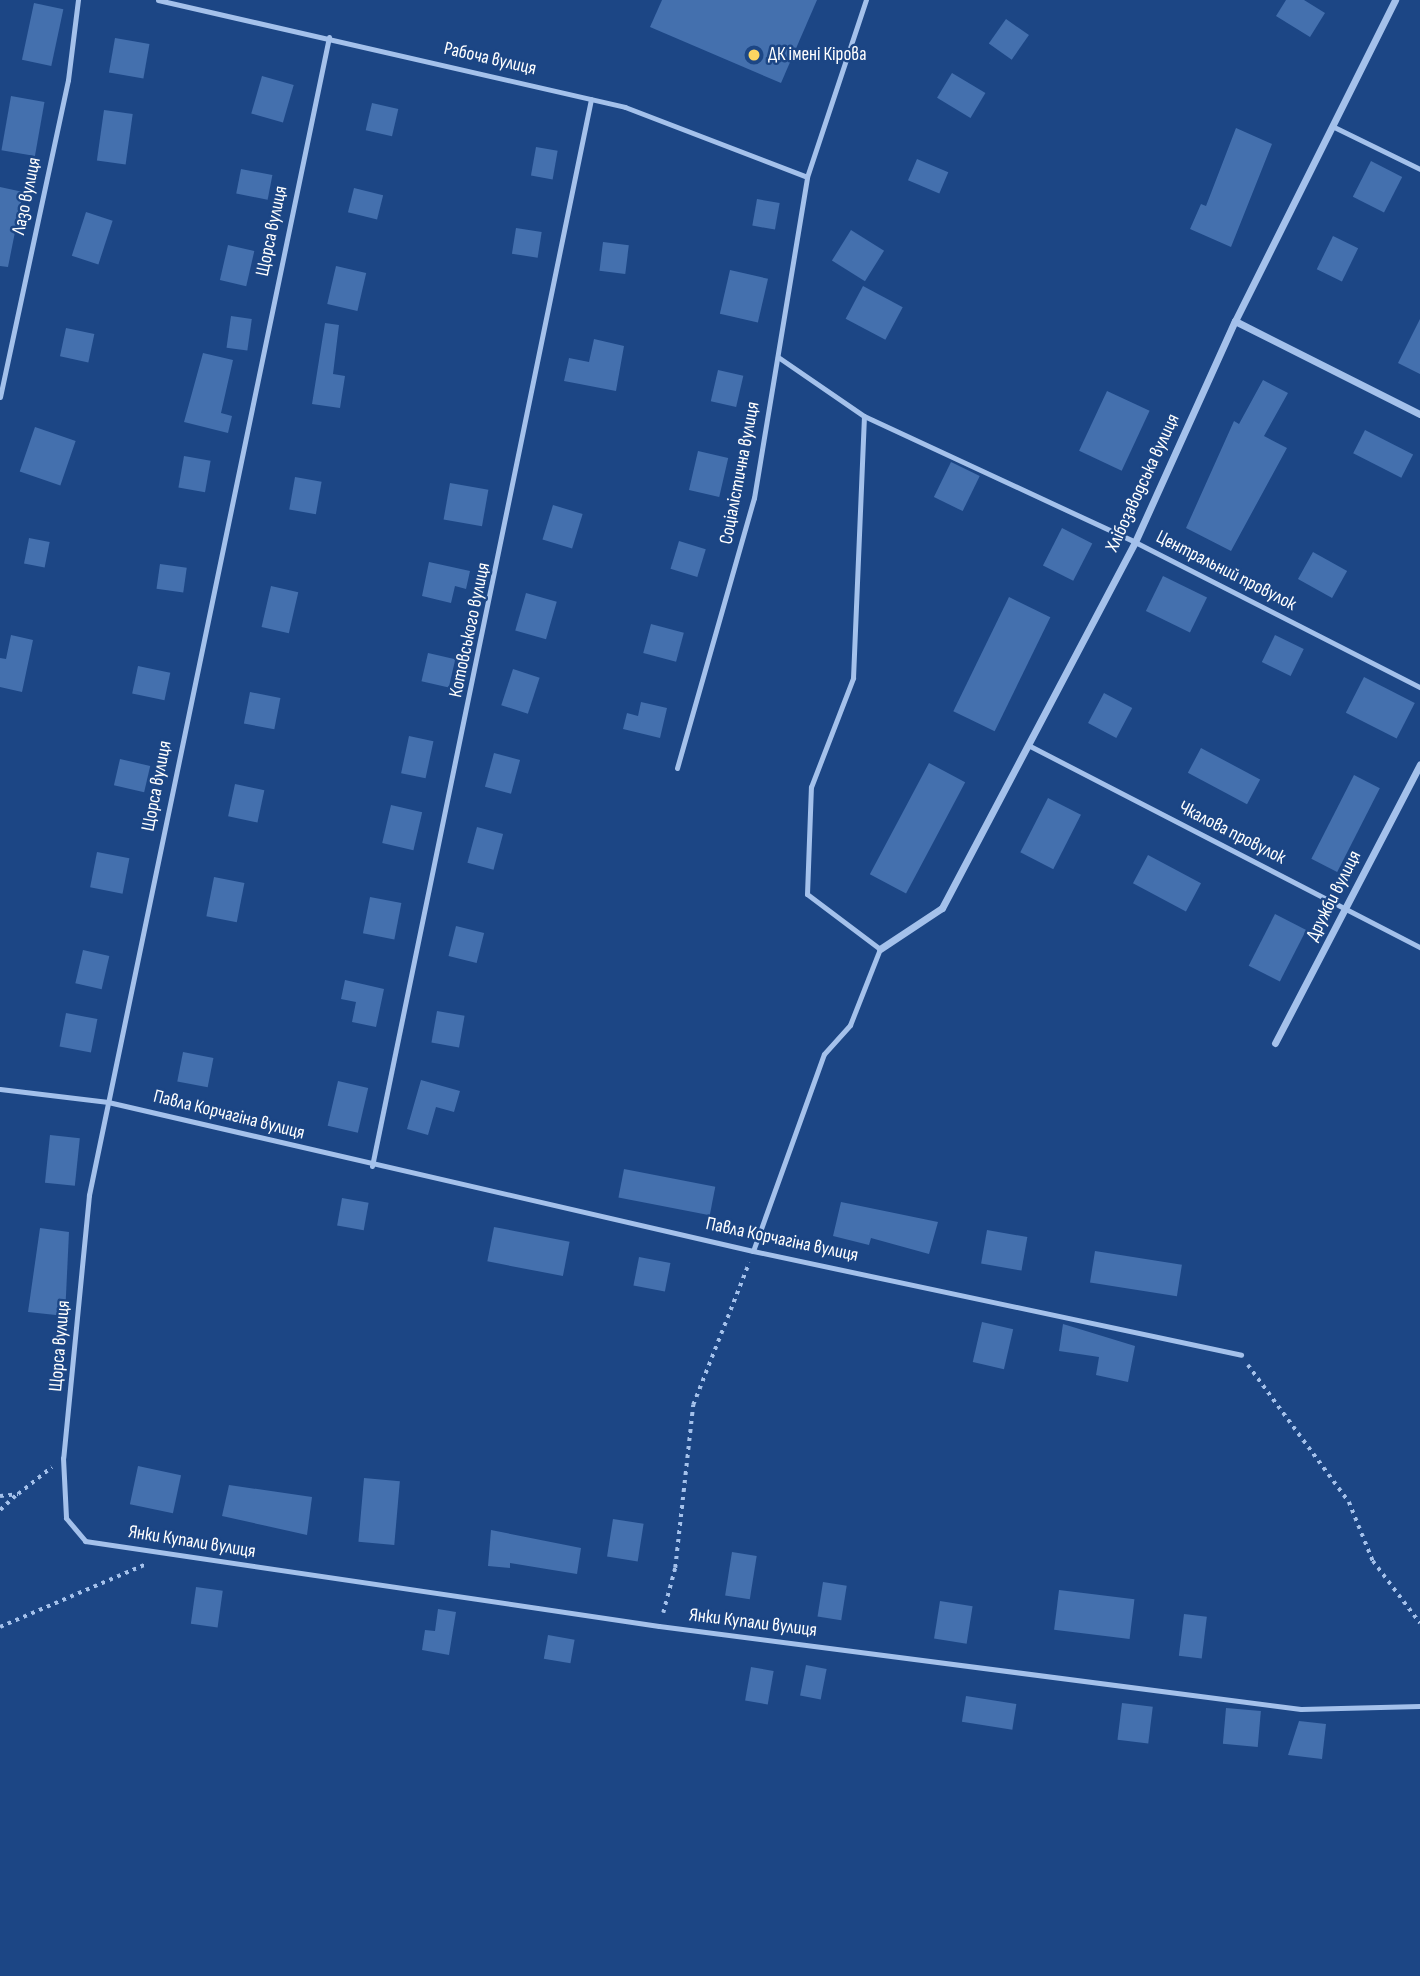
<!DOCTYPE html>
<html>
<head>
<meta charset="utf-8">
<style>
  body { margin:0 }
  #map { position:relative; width:1420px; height:1976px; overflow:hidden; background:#1c4685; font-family:"Sofia Sans Condensed",sans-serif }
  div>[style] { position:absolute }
  .building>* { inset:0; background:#4470ae; transform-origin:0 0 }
  .path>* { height:3.5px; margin-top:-1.75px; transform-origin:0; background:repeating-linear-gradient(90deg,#a4c1eb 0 3.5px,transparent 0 8.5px) }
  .service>* { height:5px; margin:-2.5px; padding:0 2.5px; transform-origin:2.5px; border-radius:2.5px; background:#a4c1eb }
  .minor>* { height:7px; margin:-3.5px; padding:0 3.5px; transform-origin:3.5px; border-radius:3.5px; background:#a4c1eb }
  .dots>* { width:19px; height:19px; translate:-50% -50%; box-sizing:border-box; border:4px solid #1c4685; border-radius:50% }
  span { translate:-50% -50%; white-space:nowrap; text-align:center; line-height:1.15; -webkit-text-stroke:5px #1c4685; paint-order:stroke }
  .poi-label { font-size:19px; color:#fff }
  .left { translate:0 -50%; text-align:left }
  .street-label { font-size:19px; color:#fff }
</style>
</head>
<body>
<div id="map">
  <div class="building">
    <div style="clip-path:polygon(662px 0,817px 0,781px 83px,650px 27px)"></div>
    <div style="clip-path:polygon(1286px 0,1304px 0,1325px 13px,1310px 37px,1276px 16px)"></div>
    <div style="left:34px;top:3px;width:30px;height:58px;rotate:12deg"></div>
    <div style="left:1006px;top:19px;width:28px;height:30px;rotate:35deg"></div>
    <div style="left:115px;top:38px;width:35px;height:35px;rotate:10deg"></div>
    <div style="left:952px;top:73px;width:39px;height:29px;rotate:31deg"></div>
    <div style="left:262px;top:76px;width:33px;height:39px;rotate:16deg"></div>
    <div style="left:11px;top:96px;width:34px;height:55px;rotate:10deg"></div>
    <div style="left:372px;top:103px;width:27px;height:28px;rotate:13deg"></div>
    <div style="left:104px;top:110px;width:29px;height:51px;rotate:8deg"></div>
    <div style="clip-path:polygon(1236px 128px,1272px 144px,1231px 247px,1190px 229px,1201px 204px,1206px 206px)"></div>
    <div style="left:536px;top:147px;width:22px;height:29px;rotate:10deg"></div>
    <div style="left:917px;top:159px;width:34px;height:23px;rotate:23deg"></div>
    <div style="left:1371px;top:161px;width:35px;height:40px;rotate:27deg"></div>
    <div style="left:241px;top:169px;width:32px;height:25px;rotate:11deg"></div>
    <div style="clip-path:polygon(0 187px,23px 192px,8px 267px,0 266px)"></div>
    <div style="left:354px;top:188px;width:30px;height:25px;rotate:14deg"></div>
    <div style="left:757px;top:199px;width:23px;height:27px;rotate:10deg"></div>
    <div style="left:86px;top:212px;width:28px;height:46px;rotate:18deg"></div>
    <div style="left:516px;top:228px;width:26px;height:26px;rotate:9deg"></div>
    <div style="left:851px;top:230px;width:39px;height:36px;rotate:32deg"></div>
    <div style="left:1333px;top:236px;width:28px;height:37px;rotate:26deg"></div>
    <div style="left:603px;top:242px;width:26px;height:29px;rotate:7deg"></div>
    <div style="left:228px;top:245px;width:27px;height:36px;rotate:13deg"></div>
    <div style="left:336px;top:266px;width:31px;height:39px;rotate:13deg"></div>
    <div style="left:730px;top:270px;width:39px;height:45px;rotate:13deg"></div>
    <div style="left:863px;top:286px;width:45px;height:37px;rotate:28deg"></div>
    <div style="left:231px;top:316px;width:21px;height:32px;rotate:8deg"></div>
    <div style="clip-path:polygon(1420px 319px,1420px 374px,1398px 363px)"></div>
    <div style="clip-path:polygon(325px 323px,339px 325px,333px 374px,345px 376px,340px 408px,312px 404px)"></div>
    <div style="left:66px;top:328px;width:29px;height:29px;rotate:12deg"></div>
    <div style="clip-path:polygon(594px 339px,624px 346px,616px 391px,564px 381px,569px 358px,589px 362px)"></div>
    <div style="clip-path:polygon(203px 353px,233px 360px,221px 413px,232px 416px,228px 433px,184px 422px)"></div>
    <div style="left:718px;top:370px;width:26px;height:32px;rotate:13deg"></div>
    <div style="clip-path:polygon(1263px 380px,1288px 393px,1264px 436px,1287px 448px,1231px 551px,1186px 528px,1234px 421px,1239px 424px)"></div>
    <div style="left:1107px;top:391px;width:47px;height:66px;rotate:25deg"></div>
    <div style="left:35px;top:427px;width:43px;height:47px;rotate:19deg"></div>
    <div style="left:1365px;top:430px;width:54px;height:26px;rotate:27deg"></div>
    <div style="left:698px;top:451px;width:31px;height:40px;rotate:13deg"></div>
    <div style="left:184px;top:456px;width:27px;height:32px;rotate:10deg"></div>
    <div style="left:951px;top:462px;width:32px;height:39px;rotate:26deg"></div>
    <div style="left:295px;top:477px;width:27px;height:33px;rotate:10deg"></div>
    <div style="left:450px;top:483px;width:39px;height:37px;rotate:10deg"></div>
    <div style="left:553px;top:505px;width:31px;height:36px;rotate:17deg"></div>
    <div style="left:1062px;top:528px;width:34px;height:42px;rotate:27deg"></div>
    <div style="left:29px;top:538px;width:21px;height:26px;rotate:11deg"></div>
    <div style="left:679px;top:541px;width:28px;height:29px;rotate:17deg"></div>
    <div style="left:1313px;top:552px;width:39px;height:31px;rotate:29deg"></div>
    <div style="clip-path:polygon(429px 562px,470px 571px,466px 589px,455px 586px,451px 603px,422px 596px)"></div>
    <div style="left:160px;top:564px;width:27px;height:25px;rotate:8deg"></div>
    <div style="left:1163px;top:576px;width:49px;height:39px;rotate:26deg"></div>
    <div style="left:271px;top:586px;width:28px;height:42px;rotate:13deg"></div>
    <div style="left:526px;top:593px;width:32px;height:39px;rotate:16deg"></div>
    <div style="left:1009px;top:597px;width:46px;height:127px;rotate:26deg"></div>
    <div style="left:651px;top:624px;width:34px;height:30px;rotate:15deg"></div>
    <div style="clip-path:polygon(11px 635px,33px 640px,22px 692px,0 687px,0 658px,6px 659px)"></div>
    <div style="left:1275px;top:635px;width:32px;height:30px;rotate:26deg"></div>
    <div style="left:428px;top:653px;width:28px;height:29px;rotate:13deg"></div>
    <div style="left:138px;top:666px;width:33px;height:28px;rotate:12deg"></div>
    <div style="left:513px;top:669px;width:28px;height:38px;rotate:18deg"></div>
    <div style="left:1364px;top:677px;width:57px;height:40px;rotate:27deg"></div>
    <div style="left:250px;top:692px;width:31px;height:32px;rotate:11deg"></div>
    <div style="left:1104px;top:693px;width:32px;height:34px;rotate:28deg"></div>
    <div style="clip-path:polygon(641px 702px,667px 708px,660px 738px,623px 729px,627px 713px,638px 716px)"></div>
    <div style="left:409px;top:736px;width:25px;height:38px;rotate:12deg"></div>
    <div style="left:1201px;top:748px;width:67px;height:28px;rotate:28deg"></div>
    <div style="left:494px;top:753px;width:27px;height:35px;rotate:15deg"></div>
    <div style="left:120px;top:759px;width:31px;height:27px;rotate:13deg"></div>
    <div style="left:929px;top:763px;width:41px;height:126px;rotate:28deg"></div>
    <div style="left:1354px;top:775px;width:29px;height:94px;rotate:27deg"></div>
    <div style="left:235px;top:784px;width:30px;height:33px;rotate:12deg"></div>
    <div style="left:1048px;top:798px;width:37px;height:61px;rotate:27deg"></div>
    <div style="left:391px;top:805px;width:32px;height:39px;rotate:13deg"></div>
    <div style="left:477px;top:827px;width:27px;height:37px;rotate:15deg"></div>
    <div style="left:97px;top:852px;width:33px;height:36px;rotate:11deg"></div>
    <div style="left:1148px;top:855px;width:60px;height:32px;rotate:28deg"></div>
    <div style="left:214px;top:877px;width:31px;height:40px;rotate:11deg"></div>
    <div style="left:370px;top:897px;width:32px;height:37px;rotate:11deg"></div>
    <div style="left:1275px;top:914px;width:35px;height:58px;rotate:27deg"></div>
    <div style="left:456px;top:926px;width:29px;height:31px;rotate:14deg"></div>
    <div style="left:83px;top:950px;width:27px;height:34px;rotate:13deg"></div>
    <div style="clip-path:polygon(345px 980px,384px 989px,376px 1027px,352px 1022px,356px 1002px,341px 999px)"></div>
    <div style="left:437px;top:1011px;width:28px;height:32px;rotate:10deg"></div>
    <div style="left:66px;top:1013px;width:32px;height:34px;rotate:11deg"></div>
    <div style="left:183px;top:1052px;width:31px;height:30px;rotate:11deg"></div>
    <div style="clip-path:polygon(421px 1080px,460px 1091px,454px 1112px,436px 1107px,428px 1135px,407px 1129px)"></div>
    <div style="left:338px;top:1081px;width:31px;height:46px;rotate:13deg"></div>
    <div style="left:50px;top:1135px;width:30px;height:48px;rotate:6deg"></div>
    <div style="left:624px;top:1169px;width:93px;height:29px;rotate:11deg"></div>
    <div style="left:342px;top:1198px;width:27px;height:28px;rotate:10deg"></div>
    <div style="clip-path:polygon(841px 1202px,938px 1222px,929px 1254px,871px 1238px,869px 1245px,833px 1236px)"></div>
    <div style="left:494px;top:1227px;width:77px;height:35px;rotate:11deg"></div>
    <div style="clip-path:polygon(40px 1228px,69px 1232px,65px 1316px,28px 1312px)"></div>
    <div style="left:987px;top:1230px;width:41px;height:34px;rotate:10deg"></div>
    <div style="left:1095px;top:1251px;width:88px;height:32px;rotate:9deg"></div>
    <div style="left:639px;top:1257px;width:32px;height:29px;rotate:11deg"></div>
    <div style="left:982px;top:1322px;width:32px;height:41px;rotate:13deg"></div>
    <div style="clip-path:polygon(1063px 1324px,1135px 1346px,1128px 1382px,1096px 1375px,1099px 1357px,1059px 1351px)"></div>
    <div style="left:138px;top:1466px;width:44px;height:39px;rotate:12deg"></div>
    <div style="left:364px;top:1478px;width:36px;height:64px;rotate:5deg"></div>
    <div style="clip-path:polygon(229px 1485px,312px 1497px,307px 1535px,222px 1516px)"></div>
    <div style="left:613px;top:1519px;width:31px;height:38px;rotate:9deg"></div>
    <div style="clip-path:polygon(491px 1530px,581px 1548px,577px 1574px,510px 1563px,510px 1568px,488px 1566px)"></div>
    <div style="left:732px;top:1552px;width:25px;height:44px;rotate:9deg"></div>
    <div style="left:823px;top:1582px;width:24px;height:35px;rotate:9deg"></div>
    <div style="left:196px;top:1587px;width:27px;height:37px;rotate:8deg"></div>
    <div style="left:1059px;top:1590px;width:76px;height:40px;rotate:7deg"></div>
    <div style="left:940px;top:1601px;width:33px;height:38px;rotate:9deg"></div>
    <div style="clip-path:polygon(438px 1609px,456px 1612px,449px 1655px,422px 1650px,425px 1630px,435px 1631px)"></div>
    <div style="left:1184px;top:1614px;width:23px;height:42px;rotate:7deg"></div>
    <div style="left:548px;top:1635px;width:27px;height:24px;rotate:10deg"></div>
    <div style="left:806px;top:1665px;width:21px;height:31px;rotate:11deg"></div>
    <div style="left:751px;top:1667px;width:23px;height:34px;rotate:10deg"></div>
    <div style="left:966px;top:1696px;width:51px;height:26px;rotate:9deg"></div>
    <div style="left:1122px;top:1703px;width:31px;height:37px;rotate:7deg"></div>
    <div style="left:1226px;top:1708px;width:35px;height:36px;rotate:5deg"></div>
    <div style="clip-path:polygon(1299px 1721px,1326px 1724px,1322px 1759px,1288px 1755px)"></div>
  </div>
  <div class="path">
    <div style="left:1248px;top:1365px;width:170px;rotate:53.6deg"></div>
    <div style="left:1349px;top:1502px;width:64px;rotate:67.9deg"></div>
    <div style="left:1373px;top:1561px;width:78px;rotate:52.8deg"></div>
    <div style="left:0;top:1496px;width:18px;rotate:-6deg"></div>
    <div style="left:18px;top:1494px;width:43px;rotate:-38.5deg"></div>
    <div style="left:0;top:1510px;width:22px;rotate:-43deg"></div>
    <div style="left:663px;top:1613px;width:47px;rotate:-75.1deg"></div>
    <div style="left:675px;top:1568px;width:164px;rotate:-83.7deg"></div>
    <div style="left:693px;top:1405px;width:153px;rotate:-68.5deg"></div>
    <div style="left:0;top:1627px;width:159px;rotate:-23.3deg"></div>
  </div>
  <div class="service">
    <div style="left:158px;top:0;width:479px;rotate:12.9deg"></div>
    <div style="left:625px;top:107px;width:195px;rotate:21deg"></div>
    <div style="left:329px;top:37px;width:1183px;rotate:101.71deg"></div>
    <div style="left:89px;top:1195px;width:264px;rotate:95.6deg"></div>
    <div style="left:63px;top:1458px;width:60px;rotate:87.1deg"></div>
    <div style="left:66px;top:1518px;width:30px;rotate:50deg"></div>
    <div style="left:85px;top:1541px;width:580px;rotate:8.42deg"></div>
    <div style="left:659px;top:1626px;width:647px;rotate:7.37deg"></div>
    <div style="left:1301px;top:1709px;width:119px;rotate:-1.4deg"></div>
    <div style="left:1332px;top:126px;width:98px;rotate:26deg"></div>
    <div style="left:778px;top:357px;width:104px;rotate:34.5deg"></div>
    <div style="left:864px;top:416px;width:299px;rotate:24.9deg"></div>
    <div style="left:1135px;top:542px;width:320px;rotate:27deg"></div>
    <div style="left:0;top:397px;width:324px;rotate:-77.9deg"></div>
    <div style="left:68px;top:80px;width:81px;rotate:-82.9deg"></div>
    <div style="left:1030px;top:746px;width:439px;rotate:27.3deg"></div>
    <div style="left:677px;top:768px;width:281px;rotate:-74.1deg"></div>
    <div style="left:754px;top:498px;width:325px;rotate:-80.6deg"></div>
    <div style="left:807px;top:177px;width:187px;rotate:-71.6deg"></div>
    <div style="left:0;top:1089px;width:109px;rotate:6.9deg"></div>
    <div style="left:108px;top:1102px;width:662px;rotate:13.01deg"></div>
    <div style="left:753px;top:1251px;width:499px;rotate:12deg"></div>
    <div style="left:372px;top:1166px;width:1089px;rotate:-78.4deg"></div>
    <div style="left:753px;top:1251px;width:209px;rotate:-70.2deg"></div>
    <div style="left:824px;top:1054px;width:39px;rotate:-48deg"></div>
    <div style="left:850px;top:1025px;width:82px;rotate:-68.5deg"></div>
    <div style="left:880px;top:949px;width:91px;rotate:-143deg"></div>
    <div style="left:807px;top:894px;width:107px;rotate:-87.9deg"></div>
    <div style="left:811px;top:787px;width:117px;rotate:-68.9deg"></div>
    <div style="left:853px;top:678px;width:262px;rotate:-87.6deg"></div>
  </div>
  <div class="minor">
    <div style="left:1235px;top:321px;width:207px;rotate:26.7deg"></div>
    <div style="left:880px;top:949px;width:74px;rotate:-33.5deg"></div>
    <div style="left:942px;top:908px;width:414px;rotate:-62.2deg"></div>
    <div style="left:1135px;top:542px;width:243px;rotate:-65.7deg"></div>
    <div style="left:1235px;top:321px;width:359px;rotate:-63.5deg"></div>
    <div style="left:1275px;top:1043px;width:314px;rotate:-62.5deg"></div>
  </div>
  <div class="dots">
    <div style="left:754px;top:55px;background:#fbd561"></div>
  </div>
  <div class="poi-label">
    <span class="left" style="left:768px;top:55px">ДК імені Кірова</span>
  </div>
  <div class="street-label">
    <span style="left:490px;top:59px;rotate:13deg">Рабоча вулиця</span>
    <span style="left:27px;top:196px;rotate:-78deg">Лазо вулиця</span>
    <span style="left:272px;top:231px;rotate:-78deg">Щорса вулиця</span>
    <span style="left:740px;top:473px;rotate:-79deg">Соціалістична вулиця</span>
    <span style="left:1143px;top:483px;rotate:-65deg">Хлібозаводська вулиця</span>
    <span style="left:1226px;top:571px;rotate:27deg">Центральний провулок</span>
    <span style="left:470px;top:630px;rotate:-78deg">Котовського вулиця</span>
    <span style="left:157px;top:786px;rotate:-79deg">Щорса вулиця</span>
    <span style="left:1232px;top:833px;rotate:27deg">Чкалова провулок</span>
    <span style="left:1334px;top:896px;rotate:-63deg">Дружби вулиця</span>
    <span style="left:229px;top:1115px;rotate:14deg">Павла Корчагіна вулиця</span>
    <span style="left:782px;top:1240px;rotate:12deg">Павла Корчагіна вулиця</span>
    <span style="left:60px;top:1346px;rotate:-85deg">Щорса вулиця</span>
    <span style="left:192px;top:1542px;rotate:9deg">Янки Купали вулиця</span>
    <span style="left:753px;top:1623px;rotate:7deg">Янки Купали вулиця</span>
  </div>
</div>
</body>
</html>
